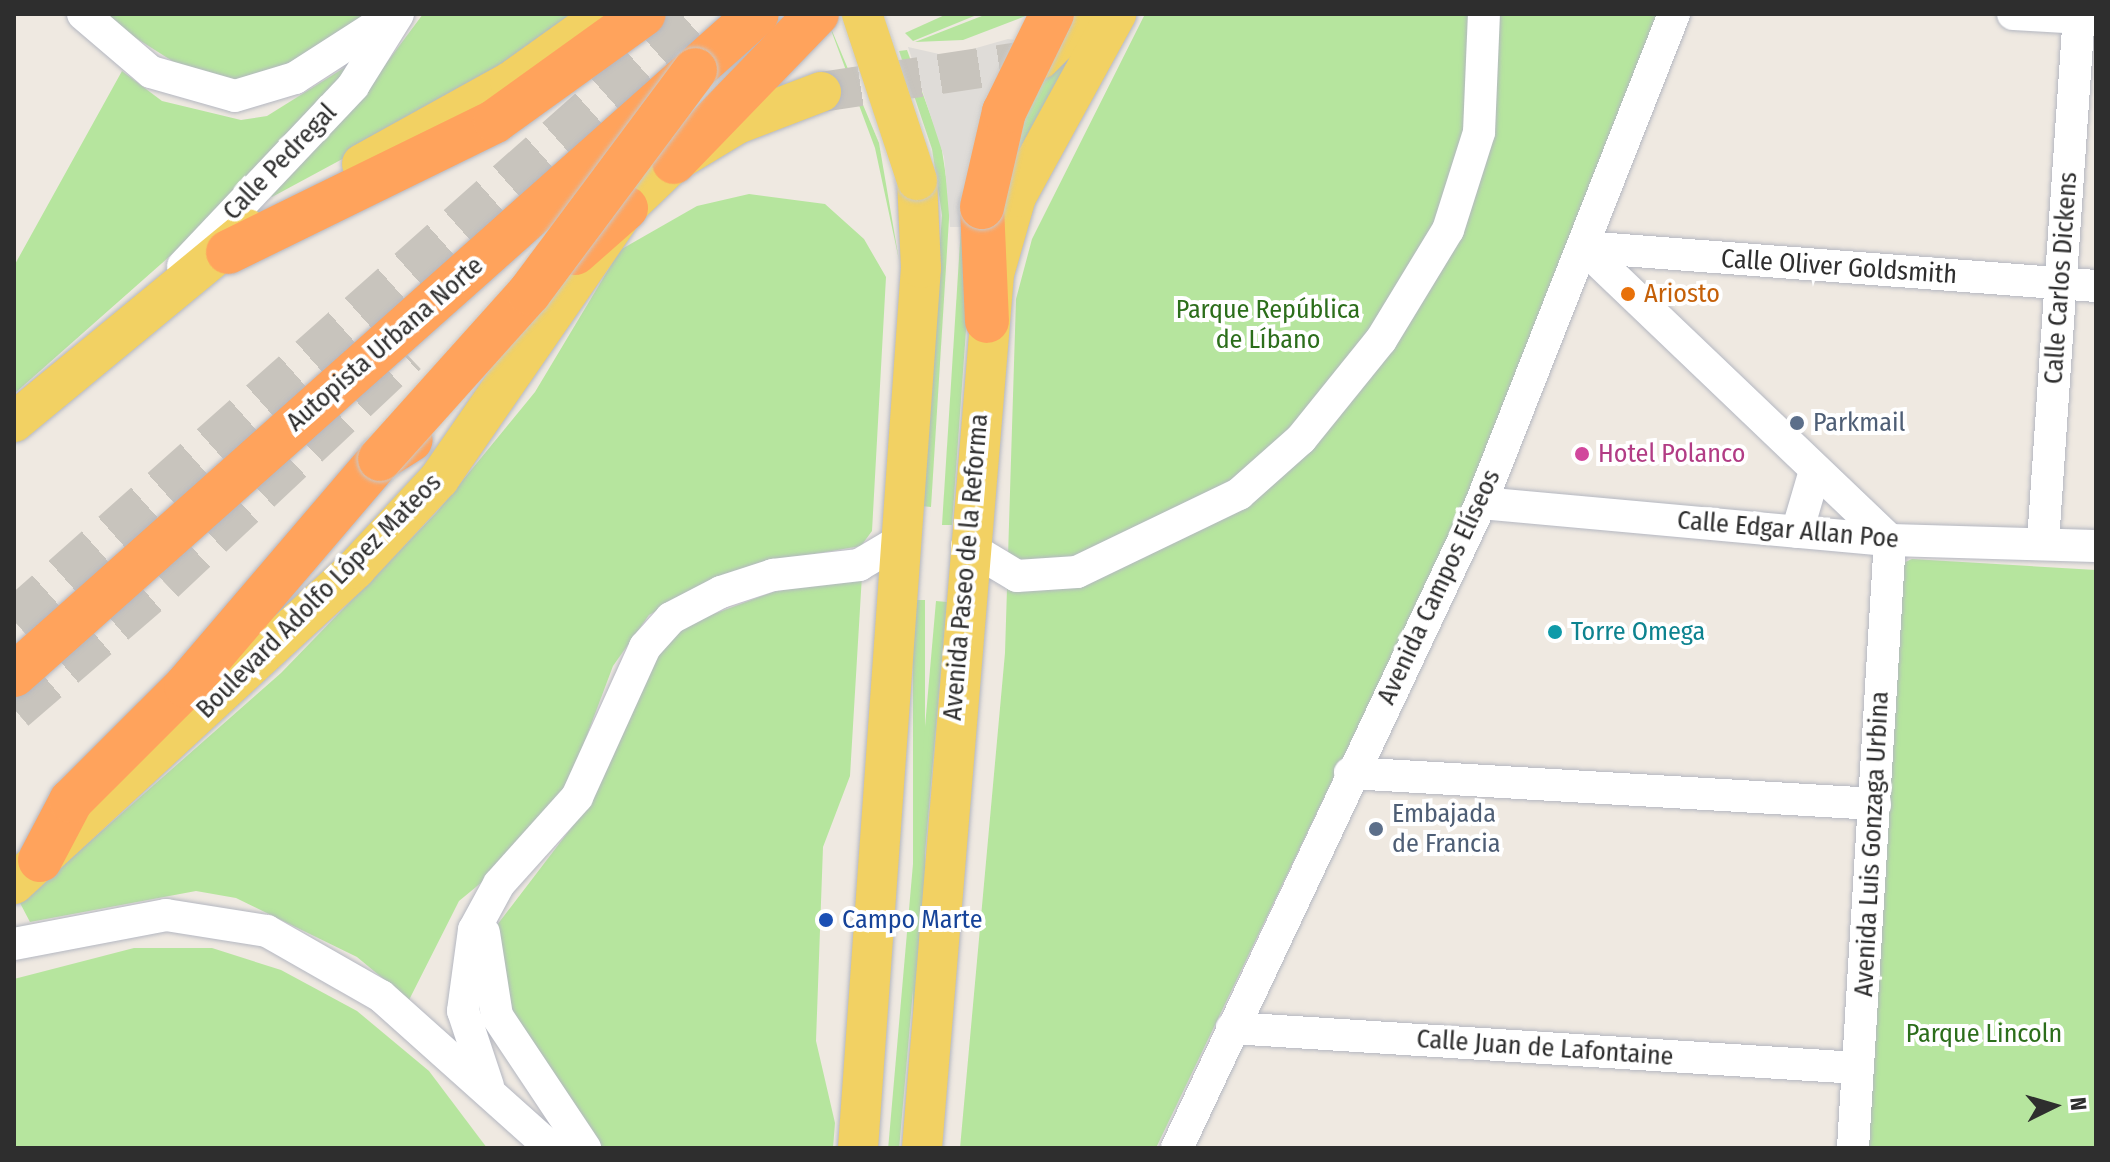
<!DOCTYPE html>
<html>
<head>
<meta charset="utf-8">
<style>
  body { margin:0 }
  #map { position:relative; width:2110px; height:1162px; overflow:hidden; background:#efe9e1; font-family:"Fira Sans Condensed",sans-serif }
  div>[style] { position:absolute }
  .green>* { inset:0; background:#b6e59e; transform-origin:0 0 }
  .plaza>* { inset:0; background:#dfdcd8 }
  .major-tunnel>* { height:40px; margin-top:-20px; transform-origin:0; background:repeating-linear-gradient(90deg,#c8c4bd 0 40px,transparent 0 60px) }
  .highway-tunnel>* { height:44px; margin-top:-22px; transform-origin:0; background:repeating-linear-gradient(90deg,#c8c4bd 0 44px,transparent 0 66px) }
  .roads { filter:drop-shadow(0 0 2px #b4b7c1) drop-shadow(0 0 2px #b4b7c1) }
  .minor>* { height:32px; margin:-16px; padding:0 16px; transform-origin:16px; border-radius:16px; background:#fff }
  .major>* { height:40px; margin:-20px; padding:0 20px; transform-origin:20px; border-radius:20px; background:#f2d163 }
  .highway>* { height:44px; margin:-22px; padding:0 22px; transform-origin:22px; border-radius:22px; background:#ffa35c }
  .bridges { filter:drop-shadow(0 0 2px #c9c9c9) drop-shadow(0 0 2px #c9c9c9) }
  .major-bridge>* { height:40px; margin:-20px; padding:0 20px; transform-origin:20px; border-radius:20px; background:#f2d163 }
  .highway-bridge>* { height:44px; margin:-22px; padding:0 22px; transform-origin:22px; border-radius:22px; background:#ffa35c }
  .dots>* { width:22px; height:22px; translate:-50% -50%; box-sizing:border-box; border:4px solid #fff; border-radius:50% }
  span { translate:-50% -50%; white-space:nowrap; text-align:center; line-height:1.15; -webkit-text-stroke:8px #fff; paint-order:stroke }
  .street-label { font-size:26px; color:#2e2e2e }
  .food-label { font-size:26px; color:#c56008 }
  .left { translate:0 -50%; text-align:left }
  .park-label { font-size:26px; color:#2c6e1b }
  .service-label { font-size:26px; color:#4e5e75 }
  .hotel-label { font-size:26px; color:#b23c85 }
  .culture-label { font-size:26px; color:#0d838f }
  .transit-label { font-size:26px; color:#164399 }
  .frame { position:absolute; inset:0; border:16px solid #2e2e2e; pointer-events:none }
  .north { position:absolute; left:2014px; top:1066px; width:80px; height:80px; -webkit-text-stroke:6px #fff; paint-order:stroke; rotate:85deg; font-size:22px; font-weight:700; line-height:32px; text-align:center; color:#2e2e2e }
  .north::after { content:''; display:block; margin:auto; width:28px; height:36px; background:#2e2e2e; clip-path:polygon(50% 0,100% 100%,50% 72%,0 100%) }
</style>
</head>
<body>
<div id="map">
  <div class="green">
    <div style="clip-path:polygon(98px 14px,371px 14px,269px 79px,236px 84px,196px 76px)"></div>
    <div style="clip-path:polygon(423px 14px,578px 14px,461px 95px,272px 197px,267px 191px,373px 81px)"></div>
    <div style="clip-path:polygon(825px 14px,879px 143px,899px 260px,875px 148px)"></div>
    <div style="clip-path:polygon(947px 14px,979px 14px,913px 41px,905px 33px)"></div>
    <div style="clip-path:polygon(987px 14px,1031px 14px,963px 40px,915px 42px)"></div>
    <div style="clip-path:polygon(1145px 14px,1666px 14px,1467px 499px,1156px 1148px,960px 1148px,1005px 653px,1016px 299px,1032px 239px)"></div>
    <div style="clip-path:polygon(1087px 39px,1007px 171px,1024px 88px)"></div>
    <div style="clip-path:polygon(907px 50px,941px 144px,950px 203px,931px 507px,921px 506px,942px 215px,932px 149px,899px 51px)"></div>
    <div style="clip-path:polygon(355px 61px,213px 218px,14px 394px,14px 266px,122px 71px,162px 101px,241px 120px,267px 116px)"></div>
    <div style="clip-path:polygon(749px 194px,825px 204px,864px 239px,886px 277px,872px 531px,861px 546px,779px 560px,701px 587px,649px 615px,613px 666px,569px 783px,493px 873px,459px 901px,409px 1000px,357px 957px,236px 898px,196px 891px,30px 922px,20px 903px,281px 673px,436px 513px,535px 392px,620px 250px,697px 206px)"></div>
    <div style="clip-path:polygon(961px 227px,967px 316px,952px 525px,942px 525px)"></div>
    <div style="clip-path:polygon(1912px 559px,2096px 570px,2096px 1148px,1865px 1148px,1903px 563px)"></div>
    <div style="clip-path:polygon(862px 575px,850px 776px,823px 847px,816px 1041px,835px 1123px,833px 1148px,586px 1148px,519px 1038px,494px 929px,591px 802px,637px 674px,676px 628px,773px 592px)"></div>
    <div style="left:913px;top:600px;width:12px;height:549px"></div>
    <div style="left:936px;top:601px;width:11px;height:548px;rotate:5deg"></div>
    <div style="clip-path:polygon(134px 948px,212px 948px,281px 970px,357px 1011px,429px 1071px,487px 1148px,14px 1148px,14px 979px)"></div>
  </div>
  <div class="plaza">
    <div style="clip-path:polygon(1008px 39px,1016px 40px,961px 227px,950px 227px,944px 157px,908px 47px,948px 56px)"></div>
  </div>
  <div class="major-tunnel">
    <div style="left:821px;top:92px;width:221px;rotate:-8.6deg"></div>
  </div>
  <div class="highway-tunnel">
    <div style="left:14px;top:621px;width:914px;rotate:-41.59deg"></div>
    <div style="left:14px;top:709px;width:196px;rotate:-40.7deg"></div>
    <div style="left:163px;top:581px;width:333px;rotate:-43.2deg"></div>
  </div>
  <div class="roads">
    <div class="minor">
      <div style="left:83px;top:14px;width:89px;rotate:40.5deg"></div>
      <div style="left:151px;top:72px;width:87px;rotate:15.9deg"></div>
      <div style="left:235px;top:96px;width:63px;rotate:-16.7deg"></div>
      <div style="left:295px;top:78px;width:111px;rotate:-32.8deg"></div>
      <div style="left:2013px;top:14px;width:83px;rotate:3.4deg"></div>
      <div style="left:1583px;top:247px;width:514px;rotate:4.35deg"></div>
      <div style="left:1583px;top:247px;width:424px;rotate:43.7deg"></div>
      <div style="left:183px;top:266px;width:248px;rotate:-46.6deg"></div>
      <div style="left:353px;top:86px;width:85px;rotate:-58deg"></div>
      <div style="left:1481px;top:503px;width:411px;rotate:5.2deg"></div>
      <div style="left:1890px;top:540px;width:206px;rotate:1.7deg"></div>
      <div style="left:1797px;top:532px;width:64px;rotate:-73.6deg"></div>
      <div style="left:2043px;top:542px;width:529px;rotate:-86.1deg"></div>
      <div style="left:967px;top:546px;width:58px;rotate:31deg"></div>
      <div style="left:1017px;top:576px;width:60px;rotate:-3.8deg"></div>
      <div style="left:1077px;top:572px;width:180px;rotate:-25.7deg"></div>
      <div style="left:1239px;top:494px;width:83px;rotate:-41.6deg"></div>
      <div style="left:1301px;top:439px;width:127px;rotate:-51.1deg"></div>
      <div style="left:1381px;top:340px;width:129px;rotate:-58.7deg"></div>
      <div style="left:1448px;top:230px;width:103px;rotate:-72.4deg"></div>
      <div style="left:1479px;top:132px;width:118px;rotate:-87.6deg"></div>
      <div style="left:1350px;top:773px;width:526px;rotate:3.38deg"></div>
      <div style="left:484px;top:933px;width:84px;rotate:81.1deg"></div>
      <div style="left:497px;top:1016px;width:159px;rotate:56.3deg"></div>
      <div style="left:14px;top:944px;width:155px;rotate:-10.8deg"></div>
      <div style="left:166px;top:915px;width:102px;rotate:9deg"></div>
      <div style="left:267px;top:931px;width:131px;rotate:29.7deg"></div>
      <div style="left:381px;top:996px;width:228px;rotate:41.8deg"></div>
      <div style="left:1232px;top:1028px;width:627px;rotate:3.66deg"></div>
      <div style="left:488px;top:1086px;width:79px;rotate:-108.4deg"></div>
      <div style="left:463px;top:1011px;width:82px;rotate:-82.3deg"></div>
      <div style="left:474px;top:930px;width:52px;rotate:-61.5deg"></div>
      <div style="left:499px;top:884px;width:117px;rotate:-48.1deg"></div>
      <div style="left:577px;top:797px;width:165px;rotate:-65.6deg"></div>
      <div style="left:645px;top:647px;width:39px;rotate:-48deg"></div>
      <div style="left:671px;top:618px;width:56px;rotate:-27.5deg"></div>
      <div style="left:721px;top:592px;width:55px;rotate:-18.1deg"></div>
      <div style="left:773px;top:575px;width:87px;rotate:-6.6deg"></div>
      <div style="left:859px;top:565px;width:49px;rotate:-30.8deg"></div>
      <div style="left:1177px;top:1148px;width:713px;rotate:-64.76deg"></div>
      <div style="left:1481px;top:503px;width:526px;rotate:-68.46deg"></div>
      <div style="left:1853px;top:1148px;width:609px;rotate:-86.52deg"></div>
    </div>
    <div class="major">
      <div style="left:1040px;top:59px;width:64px;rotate:-45deg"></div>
      <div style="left:362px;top:164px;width:169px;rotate:-29deg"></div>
      <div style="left:510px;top:82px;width:117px;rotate:-35.6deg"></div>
      <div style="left:14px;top:422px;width:303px;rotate:-39.5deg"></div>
      <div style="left:14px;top:884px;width:466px;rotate:-42.7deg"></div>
      <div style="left:356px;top:568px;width:122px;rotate:-47deg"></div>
      <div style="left:439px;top:479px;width:329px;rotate:-55.4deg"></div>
      <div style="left:626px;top:208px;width:66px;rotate:-43.8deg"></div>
      <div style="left:674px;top:162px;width:74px;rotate:-31.1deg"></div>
      <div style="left:737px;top:124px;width:90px;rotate:-20.9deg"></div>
      <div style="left:858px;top:1148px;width:882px;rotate:-85.91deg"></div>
      <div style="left:921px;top:268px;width:88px;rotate:-92.6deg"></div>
      <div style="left:922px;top:1148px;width:877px;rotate:-85.29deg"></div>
      <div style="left:994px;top:274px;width:80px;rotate:-74.1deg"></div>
      <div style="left:1016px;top:197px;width:209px;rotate:-61.3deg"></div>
    </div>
    <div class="highway">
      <div style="left:674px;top:162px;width:206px;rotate:-46deg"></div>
      <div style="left:982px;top:207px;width:114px;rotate:87.5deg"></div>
      <div style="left:228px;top:252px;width:297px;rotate:-26.1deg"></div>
      <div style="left:495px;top:121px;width:183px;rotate:-35.7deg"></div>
      <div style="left:575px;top:253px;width:68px;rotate:-41.4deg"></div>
      <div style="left:14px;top:675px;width:994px;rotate:-41.66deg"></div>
      <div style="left:40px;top:860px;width:67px;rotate:-62.3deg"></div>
      <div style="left:71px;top:801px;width:163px;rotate:-45deg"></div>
      <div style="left:186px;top:686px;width:299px;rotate:-49.5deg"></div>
      <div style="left:380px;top:459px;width:36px;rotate:-32deg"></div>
    </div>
  </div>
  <div class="bridges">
    <div class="major-bridge">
      <div style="left:862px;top:14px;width:175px;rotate:71.7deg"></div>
    </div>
    <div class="highway-bridge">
      <div style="left:982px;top:207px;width:98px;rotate:-77deg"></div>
      <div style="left:1004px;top:112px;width:109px;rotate:-63.9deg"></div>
      <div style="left:380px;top:459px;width:223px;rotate:-48.1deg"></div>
      <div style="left:529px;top:293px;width:278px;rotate:-53.3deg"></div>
    </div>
  </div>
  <div class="dots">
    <div style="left:1628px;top:294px;background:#e8710a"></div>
    <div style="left:1797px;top:423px;background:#5c6f8a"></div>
    <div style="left:1582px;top:454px;background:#d1479c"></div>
    <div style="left:1555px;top:632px;background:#0f9aa8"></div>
    <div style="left:1376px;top:829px;background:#5c6f8a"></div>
    <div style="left:826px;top:920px;background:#1a4fb4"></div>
  </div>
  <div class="street-label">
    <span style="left:280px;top:162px;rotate:-46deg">Calle Pedregal</span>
    <span style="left:1839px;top:267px;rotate:4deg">Calle Oliver Goldsmith</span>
    <span style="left:2061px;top:278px;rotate:-86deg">Calle Carlos Dickens</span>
    <span style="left:385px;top:344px;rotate:-41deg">Autopista Urbana Norte</span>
    <span style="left:1788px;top:530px;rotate:5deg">Calle Edgar Allan Poe</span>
    <span style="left:966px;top:567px;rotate:-85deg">Avenida Paseo de la Reforma</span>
    <span style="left:1439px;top:587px;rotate:-65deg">Avenida Campos Elíseos</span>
    <span style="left:319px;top:596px;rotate:-45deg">Boulevard Adolfo López Mateos</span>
    <span style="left:1872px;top:844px;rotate:-87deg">Avenida Luis Gonzaga Urbina</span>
    <span style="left:1545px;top:1048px;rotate:4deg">Calle Juan de Lafontaine</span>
  </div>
  <div class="food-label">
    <span class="left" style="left:1644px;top:294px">Ariosto</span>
  </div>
  <div class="park-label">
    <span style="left:1268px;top:325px">Parque República<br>de Líbano</span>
    <span style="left:1984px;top:1034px">Parque Lincoln</span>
  </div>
  <div class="service-label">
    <span class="left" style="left:1813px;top:423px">Parkmail</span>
    <span class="left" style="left:1392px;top:829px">Embajada<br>de Francia</span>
  </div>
  <div class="hotel-label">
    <span class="left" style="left:1598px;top:454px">Hotel Polanco</span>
  </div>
  <div class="culture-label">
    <span class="left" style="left:1571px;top:632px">Torre Omega</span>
  </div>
  <div class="transit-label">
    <span class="left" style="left:842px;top:920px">Campo Marte</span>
  </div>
  <div class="frame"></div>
  <div class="north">N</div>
</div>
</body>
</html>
